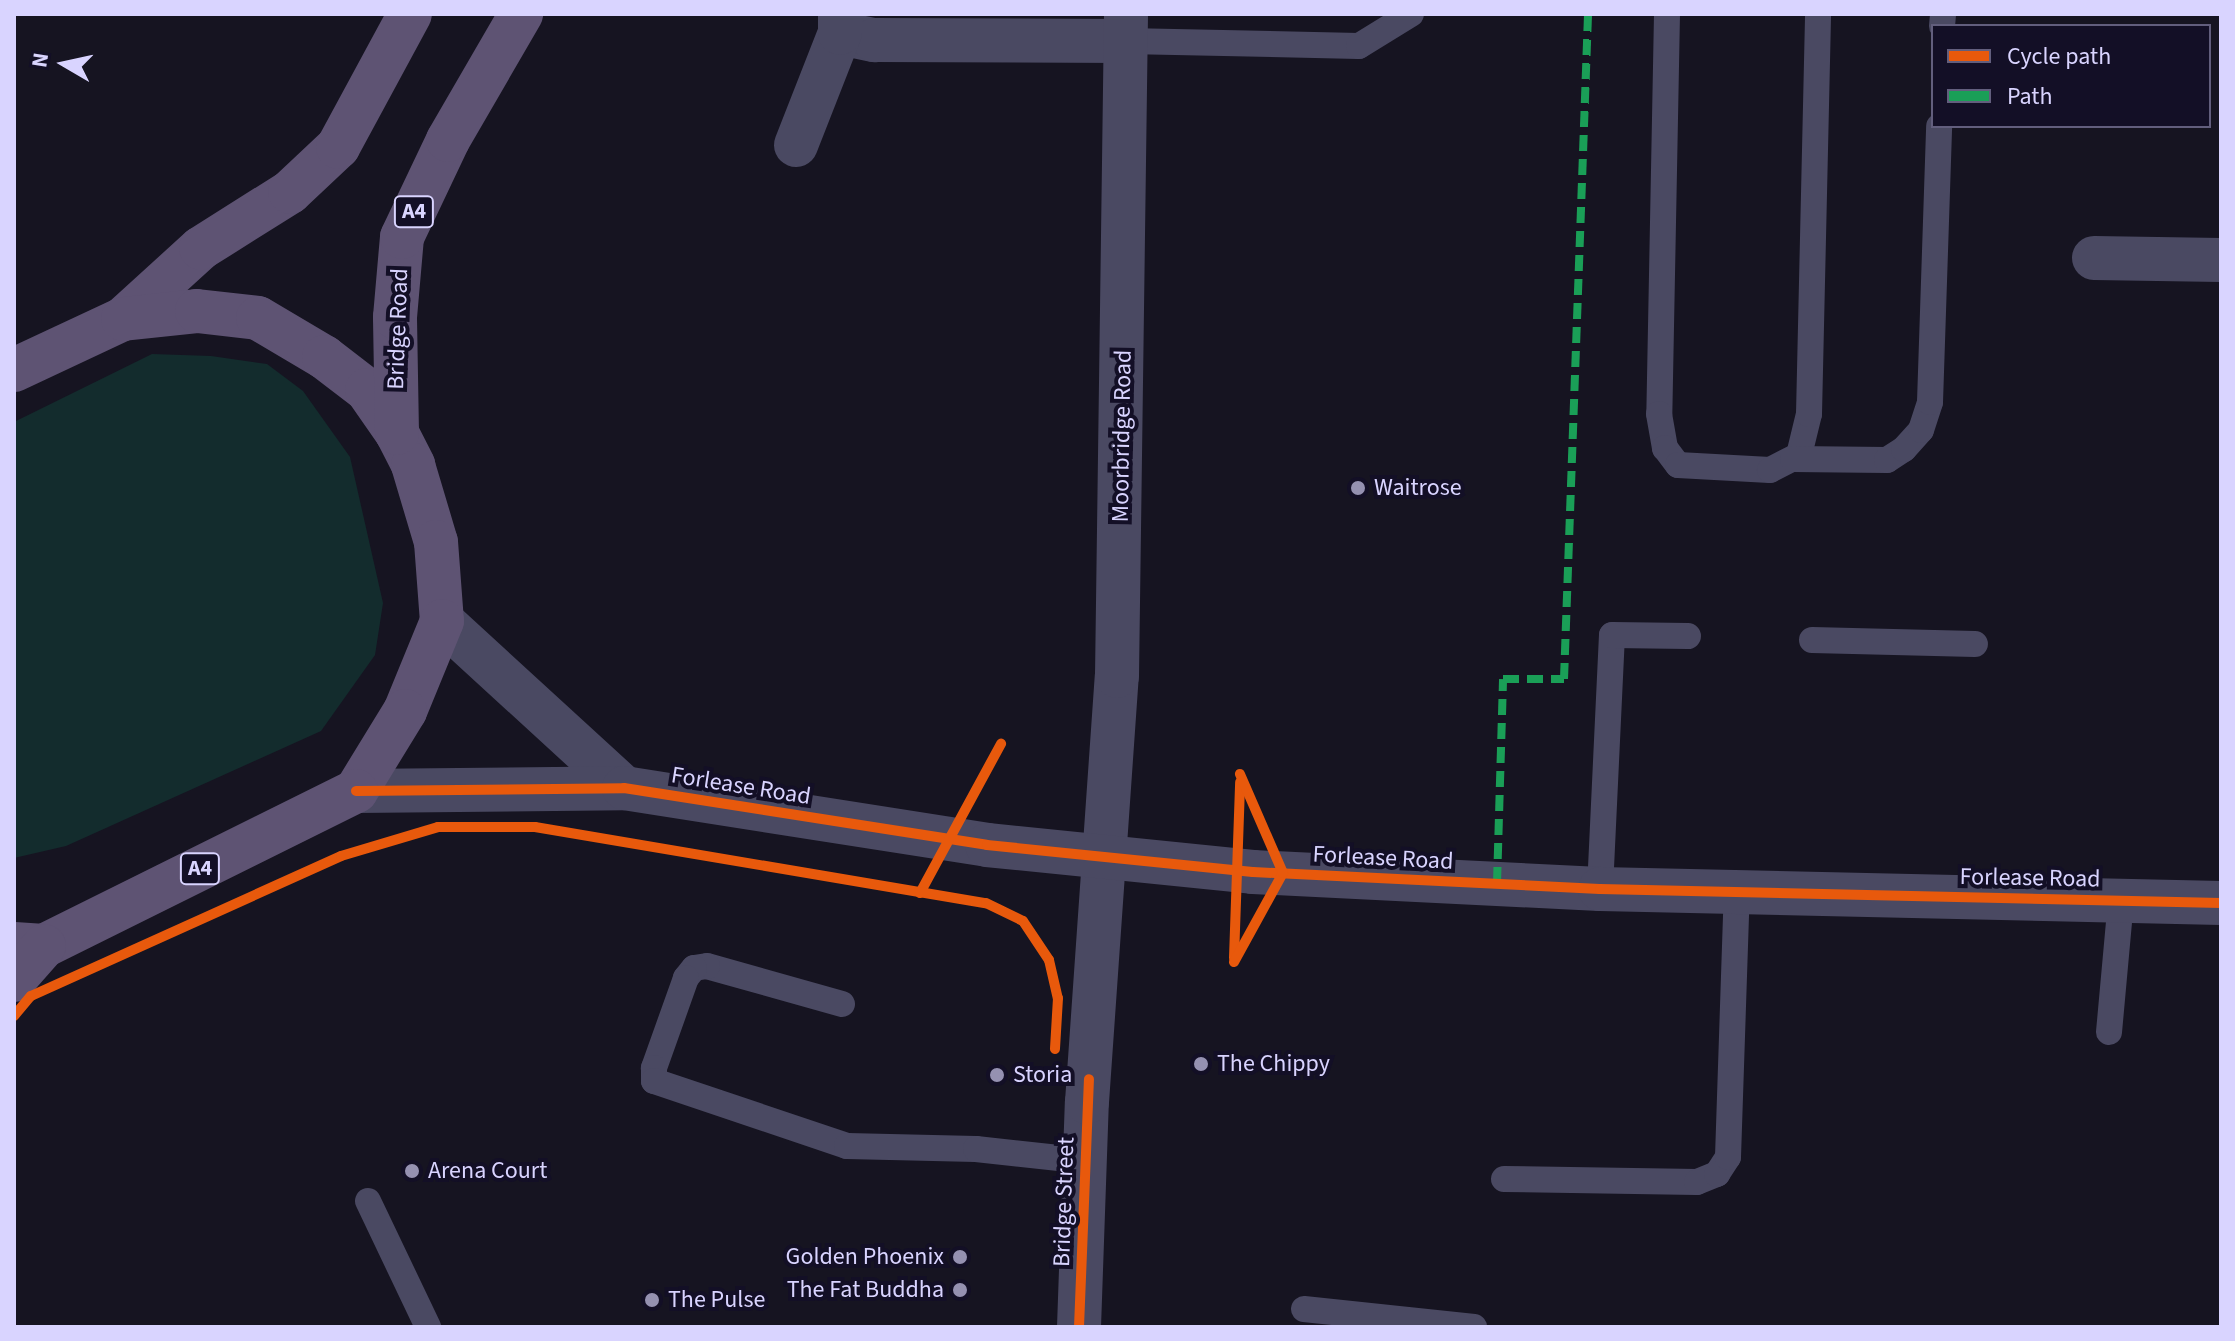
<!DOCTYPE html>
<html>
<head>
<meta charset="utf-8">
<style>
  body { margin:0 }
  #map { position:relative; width:2235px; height:1341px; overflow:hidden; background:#161421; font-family:"Source Sans 3",sans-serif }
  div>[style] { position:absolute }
  .green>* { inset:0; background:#132c2d }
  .service>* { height:26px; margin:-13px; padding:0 13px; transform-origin:13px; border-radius:13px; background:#4a4962 }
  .minor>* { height:44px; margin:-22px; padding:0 22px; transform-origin:22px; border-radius:22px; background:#4a4962 }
  .tertiary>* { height:44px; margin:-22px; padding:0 22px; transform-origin:22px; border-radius:22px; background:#4a4962 }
  .primary>* { height:44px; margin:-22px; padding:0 22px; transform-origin:22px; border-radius:22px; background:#5e5373 }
  .quiet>* { height:8px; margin-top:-4px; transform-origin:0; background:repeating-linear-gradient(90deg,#1a9f57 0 16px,transparent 0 24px) }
  .cycleway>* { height:10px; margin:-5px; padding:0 5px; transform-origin:5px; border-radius:5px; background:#e8590c }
  .dots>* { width:22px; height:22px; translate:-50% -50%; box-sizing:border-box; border:4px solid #130f26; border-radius:50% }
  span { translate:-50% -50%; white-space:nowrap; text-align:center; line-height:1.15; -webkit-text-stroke:8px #130f26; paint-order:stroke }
  .shield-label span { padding:2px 6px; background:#130f26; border:2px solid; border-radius:6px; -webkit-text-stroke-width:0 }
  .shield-label { font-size:22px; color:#d9d4ff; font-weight:700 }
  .street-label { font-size:24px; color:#d9d4ff }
  .poi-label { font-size:24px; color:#d9d4ff }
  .left { translate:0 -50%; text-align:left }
  .right { translate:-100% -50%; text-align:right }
  .frame { position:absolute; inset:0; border:16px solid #d9d4ff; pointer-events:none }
  .legend { position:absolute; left:1931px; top:24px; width:280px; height:104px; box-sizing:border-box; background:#130f26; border:2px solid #625e7d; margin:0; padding:10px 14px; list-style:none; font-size:24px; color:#d9d4ff }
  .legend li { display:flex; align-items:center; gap:16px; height:40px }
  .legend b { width:40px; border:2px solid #625e7d }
  .north { position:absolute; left:24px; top:24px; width:80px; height:80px; -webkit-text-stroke:6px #130f26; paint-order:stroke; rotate:279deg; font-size:22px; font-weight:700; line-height:32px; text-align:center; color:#d9d4ff }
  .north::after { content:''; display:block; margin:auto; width:28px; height:36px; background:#d9d4ff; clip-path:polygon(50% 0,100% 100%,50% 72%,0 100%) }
</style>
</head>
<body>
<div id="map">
  <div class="green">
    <div style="clip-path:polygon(152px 354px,211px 356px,267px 364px,303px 391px,350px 457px,383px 603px,375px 655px,321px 731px,66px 846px,14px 858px,14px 422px)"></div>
  </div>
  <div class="service">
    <div style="left:1667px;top:14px;width:400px;rotate:91.1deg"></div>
    <div style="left:1659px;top:414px;width:35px;rotate:80deg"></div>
    <div style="left:1665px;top:448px;width:21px;rotate:53deg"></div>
    <div style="left:1678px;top:465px;width:92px;rotate:3.1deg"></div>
    <div style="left:1770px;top:470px;width:33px;rotate:-27deg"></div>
    <div style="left:1799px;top:455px;width:42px;rotate:-76.3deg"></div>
    <div style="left:1809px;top:414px;width:400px;rotate:-88.7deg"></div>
    <div style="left:1942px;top:26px;width:12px;rotate:-85deg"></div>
    <div style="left:1126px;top:41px;width:233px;rotate:1.2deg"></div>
    <div style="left:1359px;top:46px;width:61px;rotate:-31.6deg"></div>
    <div style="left:1793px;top:459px;width:94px;rotate:0.6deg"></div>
    <div style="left:1887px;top:460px;width:20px;rotate:-33deg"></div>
    <div style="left:1904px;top:449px;width:25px;rotate:-48deg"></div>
    <div style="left:1921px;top:430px;width:29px;rotate:-72deg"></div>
    <div style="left:1930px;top:402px;width:276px;rotate:-88.1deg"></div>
    <div style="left:1812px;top:640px;width:163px;rotate:1.4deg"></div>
    <div style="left:1600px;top:889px;width:254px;rotate:-87.3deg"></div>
    <div style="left:1612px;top:635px;width:76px;rotate:0.8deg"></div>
    <div style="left:842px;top:1004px;width:140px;rotate:-164.3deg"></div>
    <div style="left:707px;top:966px;width:13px;rotate:171deg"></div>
    <div style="left:694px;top:968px;width:13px;rotate:129deg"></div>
    <div style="left:686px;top:978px;width:96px;rotate:109.6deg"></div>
    <div style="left:654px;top:1068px;width:13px;rotate:90deg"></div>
    <div style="left:654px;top:1081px;width:204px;rotate:18.6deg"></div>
    <div style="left:847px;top:1146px;width:129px;rotate:1.3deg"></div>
    <div style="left:976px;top:1149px;width:111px;rotate:6.2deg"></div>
    <div style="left:2109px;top:1032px;width:133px;rotate:-84.8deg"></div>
    <div style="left:1504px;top:1179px;width:193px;rotate:0.9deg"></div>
    <div style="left:1697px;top:1182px;width:22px;rotate:-22deg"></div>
    <div style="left:1717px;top:1174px;width:20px;rotate:-57deg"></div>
    <div style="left:1728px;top:1157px;width:265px;rotate:-88.1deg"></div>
    <div style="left:368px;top:1201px;width:140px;rotate:64.5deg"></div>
    <div style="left:1304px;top:1309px;width:171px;rotate:6deg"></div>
  </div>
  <div class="minor">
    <div style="left:840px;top:33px;width:35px;rotate:12deg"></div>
    <div style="left:874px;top:40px;width:252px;rotate:0.2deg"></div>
    <div style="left:796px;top:145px;width:120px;rotate:-68.6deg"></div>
    <div style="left:840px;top:33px;width:19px;rotate:-90deg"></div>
    <div style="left:2094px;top:258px;width:127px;rotate:0.9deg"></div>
    <div style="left:1079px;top:1327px;width:225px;rotate:-88deg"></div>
    <div style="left:1087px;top:1102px;width:427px;rotate:-86deg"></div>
    <div style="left:1117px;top:676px;width:662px;rotate:-89.22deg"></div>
  </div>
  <div class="tertiary">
    <div style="left:442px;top:621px;width:247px;rotate:42.5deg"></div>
    <div style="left:356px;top:791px;width:268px;rotate:-0.6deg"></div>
    <div style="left:624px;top:788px;width:367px;rotate:8.9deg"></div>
    <div style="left:987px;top:845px;width:267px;rotate:5.8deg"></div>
    <div style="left:1253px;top:872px;width:347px;rotate:2.8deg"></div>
    <div style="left:1600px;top:889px;width:621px;rotate:1.29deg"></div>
  </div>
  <div class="primary">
    <div style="left:123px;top:319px;width:105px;rotate:-42.3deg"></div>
    <div style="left:201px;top:248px;width:105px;rotate:-32.2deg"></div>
    <div style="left:290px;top:192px;width:66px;rotate:-43.2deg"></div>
    <div style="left:338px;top:147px;width:151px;rotate:-61.6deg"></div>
    <div style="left:14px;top:370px;width:120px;rotate:-25.1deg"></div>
    <div style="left:123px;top:319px;width:74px;rotate:-6.2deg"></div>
    <div style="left:197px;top:311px;width:61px;rotate:6.5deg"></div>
    <div style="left:258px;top:318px;width:77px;rotate:30.6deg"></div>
    <div style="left:324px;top:357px;width:54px;rotate:37.5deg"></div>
    <div style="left:367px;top:390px;width:52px;rotate:55.1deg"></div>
    <div style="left:397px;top:433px;width:36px;rotate:63deg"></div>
    <div style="left:413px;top:465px;width:80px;rotate:73.4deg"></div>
    <div style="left:436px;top:542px;width:79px;rotate:85.7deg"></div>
    <div style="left:442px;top:621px;width:97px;rotate:112.3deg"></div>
    <div style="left:405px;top:711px;width:94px;rotate:121.5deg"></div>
    <div style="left:356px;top:791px;width:348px;rotate:153.6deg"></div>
    <div style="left:44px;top:946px;width:30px;rotate:-176deg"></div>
    <div style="left:397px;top:433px;width:116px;rotate:-91deg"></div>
    <div style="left:395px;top:317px;width:80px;rotate:-85deg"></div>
    <div style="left:402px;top:237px;width:107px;rotate:-64.6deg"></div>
    <div style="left:448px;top:140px;width:146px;rotate:-59.9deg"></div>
    <div style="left:14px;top:980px;width:45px;rotate:-48.6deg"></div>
  </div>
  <div class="quiet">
    <div style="left:1497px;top:883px;width:204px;rotate:-88.3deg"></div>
    <div style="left:1503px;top:679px;width:61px"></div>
    <div style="left:1564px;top:679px;width:665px;rotate:-87.93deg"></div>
  </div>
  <div class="cycleway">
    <div style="left:356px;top:791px;width:268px;rotate:-0.6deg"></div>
    <div style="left:624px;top:788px;width:367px;rotate:8.9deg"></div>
    <div style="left:987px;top:845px;width:267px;rotate:5.8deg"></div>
    <div style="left:1253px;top:872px;width:347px;rotate:2.8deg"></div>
    <div style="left:1600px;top:889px;width:621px;rotate:1.29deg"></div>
    <div style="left:920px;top:893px;width:170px;rotate:-61.5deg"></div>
    <div style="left:1234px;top:958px;width:176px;rotate:-88deg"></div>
    <div style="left:1234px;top:962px;width:102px;rotate:-61.2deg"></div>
    <div style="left:1283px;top:873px;width:108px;rotate:-113.5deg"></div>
    <div style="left:14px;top:1016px;width:26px;rotate:-50deg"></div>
    <div style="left:31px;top:996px;width:340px;rotate:-24.3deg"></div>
    <div style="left:341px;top:856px;width:101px;rotate:-16.6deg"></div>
    <div style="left:438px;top:827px;width:97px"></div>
    <div style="left:535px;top:827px;width:457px;rotate:9.6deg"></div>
    <div style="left:986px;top:903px;width:41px;rotate:25.9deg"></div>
    <div style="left:1023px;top:921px;width:47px;rotate:56.3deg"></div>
    <div style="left:1049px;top:960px;width:39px;rotate:77deg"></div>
    <div style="left:1058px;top:998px;width:51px;rotate:93.4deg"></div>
    <div style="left:1079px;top:1327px;width:248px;rotate:-87.7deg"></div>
  </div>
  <div class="dots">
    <div style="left:1358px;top:488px;background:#9591b1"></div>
    <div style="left:1201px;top:1064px;background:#9591b1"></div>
    <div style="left:997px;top:1075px;background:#9591b1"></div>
    <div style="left:412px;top:1171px;background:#9591b1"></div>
    <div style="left:960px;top:1257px;background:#9591b1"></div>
    <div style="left:960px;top:1290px;background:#9591b1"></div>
    <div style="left:652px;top:1300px;background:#9591b1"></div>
  </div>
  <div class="shield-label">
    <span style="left:414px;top:212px">A4</span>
    <span style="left:200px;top:869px">A4</span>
  </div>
  <div class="street-label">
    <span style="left:398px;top:329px;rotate:-88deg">Bridge Road</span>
    <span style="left:1122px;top:436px;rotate:-89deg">Moorbridge Road</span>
    <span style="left:741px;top:786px;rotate:9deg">Forlease Road</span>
    <span style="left:1383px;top:858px;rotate:3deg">Forlease Road</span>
    <span style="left:2030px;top:878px;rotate:1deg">Forlease Road</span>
    <span style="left:1064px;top:1202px;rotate:-88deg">Bridge Street</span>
  </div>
  <div class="poi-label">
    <span class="left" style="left:1374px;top:488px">Waitrose</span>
    <span class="left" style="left:1217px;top:1064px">The Chippy</span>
    <span class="left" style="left:1013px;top:1075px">Storia</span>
    <span class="left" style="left:428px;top:1171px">Arena Court</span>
    <span class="right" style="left:944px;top:1257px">Golden Phoenix</span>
    <span class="right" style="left:944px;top:1290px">The Fat Buddha</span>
    <span class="left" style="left:668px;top:1300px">The Pulse</span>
  </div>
  <div class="frame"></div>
  <ul class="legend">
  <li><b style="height:10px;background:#e8590c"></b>Cycle path</li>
  <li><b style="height:10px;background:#1a9f57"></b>Path</li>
  </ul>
  <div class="north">N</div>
</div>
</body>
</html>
